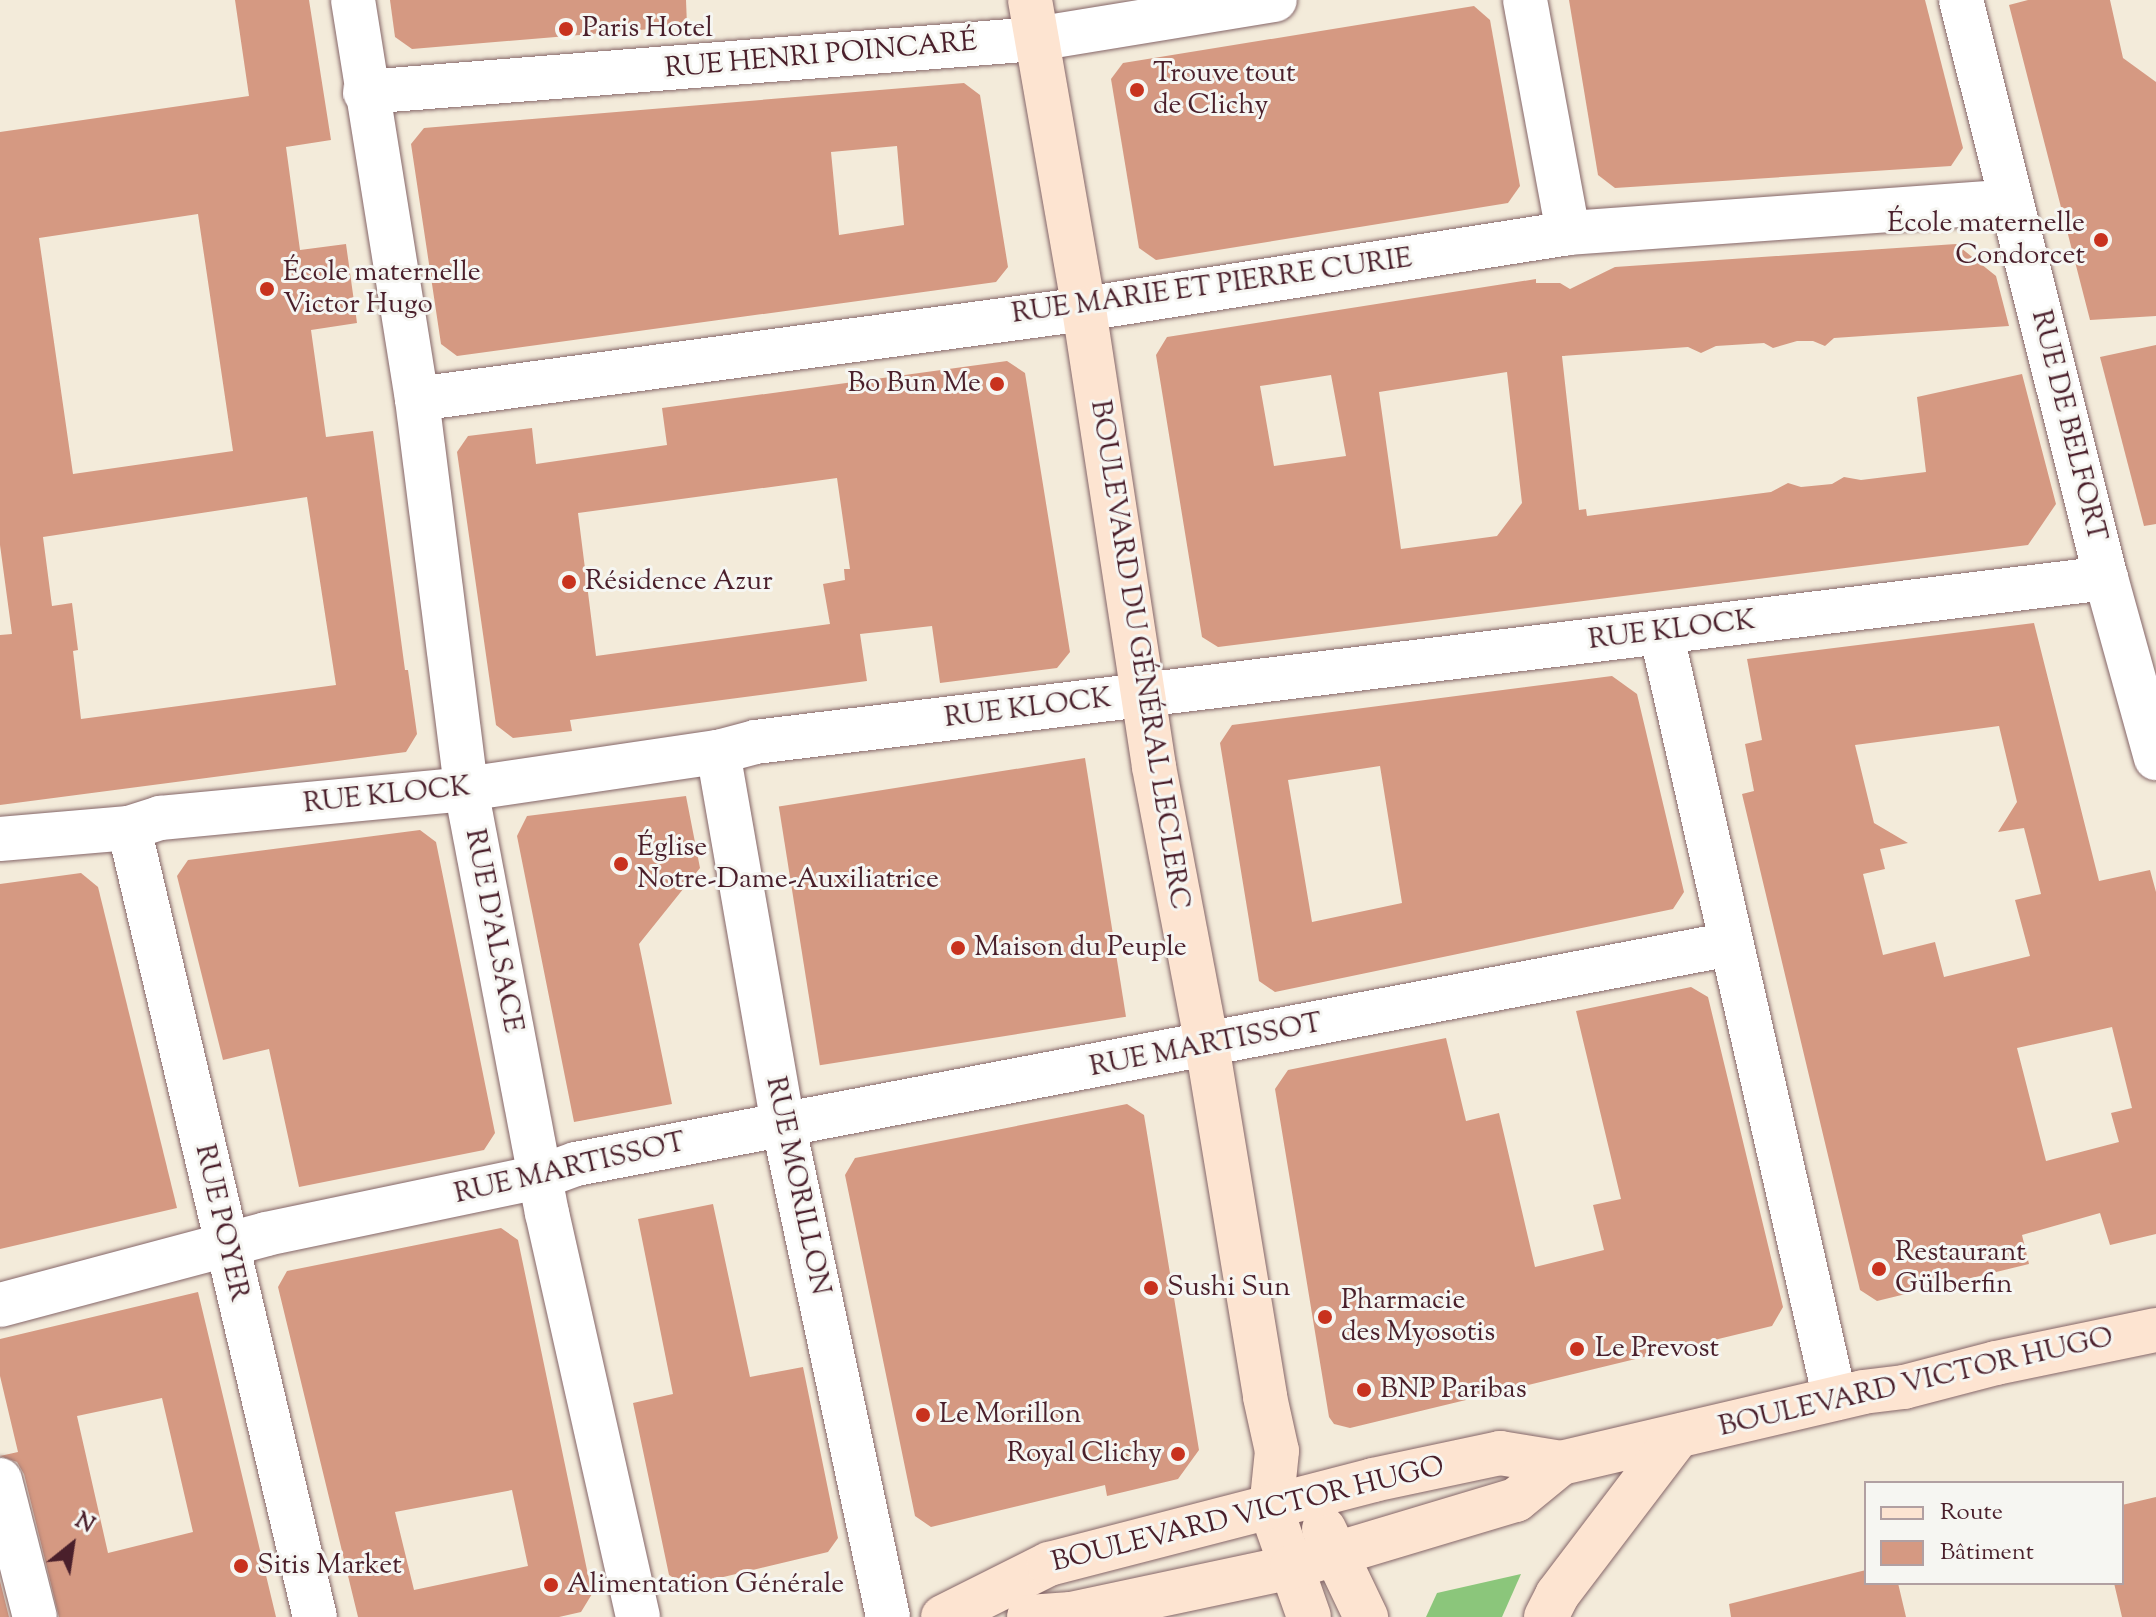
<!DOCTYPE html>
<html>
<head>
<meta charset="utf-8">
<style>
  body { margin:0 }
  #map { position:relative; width:2156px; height:1617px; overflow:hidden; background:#f3ebda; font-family:"Sorts Mill Goudy",serif }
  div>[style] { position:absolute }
  .green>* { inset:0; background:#8bc67b }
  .building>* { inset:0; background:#d59982; transform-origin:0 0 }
  .roads { filter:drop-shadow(0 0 2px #856668) drop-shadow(0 0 2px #856668) }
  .street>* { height:44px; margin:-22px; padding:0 22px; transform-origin:22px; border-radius:22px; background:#fff }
  .secondary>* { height:44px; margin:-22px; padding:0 22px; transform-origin:22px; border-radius:22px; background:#fde4d1 }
  .dots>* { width:22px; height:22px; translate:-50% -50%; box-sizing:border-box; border:4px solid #f6f6f2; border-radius:50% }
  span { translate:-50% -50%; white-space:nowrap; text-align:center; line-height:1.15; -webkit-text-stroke:6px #f6f6f2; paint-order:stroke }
  .poi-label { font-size:28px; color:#4a1f2b }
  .left { translate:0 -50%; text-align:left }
  .right { translate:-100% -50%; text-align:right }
  .street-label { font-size:28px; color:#4a1f2b }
  .legend { position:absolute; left:1864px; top:1481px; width:260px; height:104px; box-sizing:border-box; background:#f6f6f2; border:2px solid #b1a0a2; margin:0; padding:10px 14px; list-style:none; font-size:24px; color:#4a1f2b }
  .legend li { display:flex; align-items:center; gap:16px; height:40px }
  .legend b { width:40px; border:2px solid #b1a0a2 }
  .north { position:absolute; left:32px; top:1505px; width:80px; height:80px; -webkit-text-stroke:6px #f6f6f2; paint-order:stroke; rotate:30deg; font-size:22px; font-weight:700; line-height:32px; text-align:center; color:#4a1f2b }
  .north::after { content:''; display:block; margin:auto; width:28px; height:36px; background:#4a1f2b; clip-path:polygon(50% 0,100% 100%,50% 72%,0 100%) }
</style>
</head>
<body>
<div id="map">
  <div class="green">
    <div style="clip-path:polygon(1521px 1574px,1502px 1617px,1426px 1617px,1437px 1593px)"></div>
  </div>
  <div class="building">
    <div style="clip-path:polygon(evenodd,235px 0,309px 0,331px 140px,286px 147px,300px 250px,346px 244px,357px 323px,311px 330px,326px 437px,373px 431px,405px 670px,408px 670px,417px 734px,406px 752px,0 805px,0 635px,12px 634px,0 545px,0 132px,249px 96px,235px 0,198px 214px,233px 451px,73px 474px,39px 238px,198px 214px,235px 0,307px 497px,336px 685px,81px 719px,73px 651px,78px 650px,72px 603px,52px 606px,43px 537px,307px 497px)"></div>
    <div style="clip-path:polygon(390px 0,686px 0,687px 26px,412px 49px,395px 37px)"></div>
    <div style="clip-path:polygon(1569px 0,1925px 0,1963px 148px,1951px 166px,1615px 188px,1598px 175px)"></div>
    <div style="clip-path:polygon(2028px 0,2110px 0,2123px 58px,2156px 82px,2156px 316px,2090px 320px,2009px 5px)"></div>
    <div style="clip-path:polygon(1474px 6px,1490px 20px,1520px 186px,1508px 203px,1156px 260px,1139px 248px,1111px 79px,1123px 63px)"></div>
    <div style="clip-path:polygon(evenodd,964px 83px,980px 95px,1008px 267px,996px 282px,457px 356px,441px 344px,411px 144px,424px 128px,964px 83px,897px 146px,904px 225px,839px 235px,831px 152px,897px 146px)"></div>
    <div style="clip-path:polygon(evenodd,1956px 244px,1996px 276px,2009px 326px,1834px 338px,1825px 346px,1813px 341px,1797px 341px,1773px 348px,1764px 343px,1716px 346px,1701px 353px,1688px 347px,1562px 356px,1579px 510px,1586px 509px,1587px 516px,1771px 492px,1788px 483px,1801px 487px,1832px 484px,1844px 477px,1861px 480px,1926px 472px,1917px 397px,2022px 374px,2056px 504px,2028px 545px,1218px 647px,1202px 637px,1156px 355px,1167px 337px,1536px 279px,1536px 283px,1560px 283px,1570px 289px,1615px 267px,1956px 244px,1507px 372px,1522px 503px,1497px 536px,1401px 549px,1379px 392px,1507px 372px,1956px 244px,1331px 375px,1346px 456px,1274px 466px,1260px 386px,1331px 375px)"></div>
    <div style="clip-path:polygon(2156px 345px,2156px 524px,2144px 526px,2100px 357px)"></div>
    <div style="clip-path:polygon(evenodd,1007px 361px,1025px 373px,1070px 652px,1057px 668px,940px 683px,932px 626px,860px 634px,867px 681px,570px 720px,572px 731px,513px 738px,496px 725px,457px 452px,468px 436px,532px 428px,536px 464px,667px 445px,662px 408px,1007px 361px,837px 478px,850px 569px,844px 569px,845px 580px,823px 584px,830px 624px,596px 656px,578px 513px,837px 478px)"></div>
    <div style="clip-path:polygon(evenodd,2034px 623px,2099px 881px,2150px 870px,2156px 892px,2156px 1234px,2110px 1245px,2100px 1213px,2022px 1235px,2029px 1264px,1877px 1301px,1860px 1290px,1742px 794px,1754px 791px,1745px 744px,1762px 740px,1747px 659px,2034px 623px,1999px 726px,2017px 802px,1998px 832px,2024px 828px,2041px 894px,2015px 900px,2030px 956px,1944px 977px,1935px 942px,1883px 955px,1863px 874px,1885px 869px,1880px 849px,1908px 843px,1874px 823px,1855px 745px,1999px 726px,2034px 623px,2112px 1027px,2132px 1108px,2111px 1113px,2119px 1142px,2046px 1161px,2017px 1048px,2112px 1027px)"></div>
    <div style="clip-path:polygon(evenodd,1612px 676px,1637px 694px,1684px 892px,1673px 909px,1275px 992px,1259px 981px,1220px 743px,1232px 725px,1612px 676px,1380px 766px,1402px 903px,1312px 922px,1288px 780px,1380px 766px)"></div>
    <div style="left:1085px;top:758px;width:262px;height:310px;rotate:81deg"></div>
    <div style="clip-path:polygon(686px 796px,700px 868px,639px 944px,672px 1104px,574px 1122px,517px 836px,527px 816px)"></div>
    <div style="clip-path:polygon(420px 830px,436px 842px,495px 1133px,484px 1150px,299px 1187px,269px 1049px,223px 1060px,177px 876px,188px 860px)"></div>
    <div style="clip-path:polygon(81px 873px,98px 887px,177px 1208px,0 1249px,0 884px)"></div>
    <div style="clip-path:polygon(1691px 987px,1708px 997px,1783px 1307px,1772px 1326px,1350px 1428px,1334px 1424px,1329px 1417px,1275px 1089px,1288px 1070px,1446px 1038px,1466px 1121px,1499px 1113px,1535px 1267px,1604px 1250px,1593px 1205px,1621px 1199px,1576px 1011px)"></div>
    <div style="clip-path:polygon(1127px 1104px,1144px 1115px,1199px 1450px,1178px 1479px,1107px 1496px,1105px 1485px,931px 1527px,915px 1516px,845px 1175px,855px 1158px)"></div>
    <div style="clip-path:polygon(713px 1204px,750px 1377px,803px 1367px,838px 1538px,828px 1552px,686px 1586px,669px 1575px,633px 1403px,673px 1394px,638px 1219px)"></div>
    <div style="clip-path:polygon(evenodd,501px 1228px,518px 1240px,592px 1594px,581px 1612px,559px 1617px,358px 1617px,278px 1287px,287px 1271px,501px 1228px,512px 1490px,528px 1566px,414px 1590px,395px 1512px,512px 1490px)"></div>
    <div style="clip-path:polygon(evenodd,198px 1292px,276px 1617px,59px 1617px,24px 1474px,17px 1462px,0 1456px,18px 1452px,0 1376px,0 1339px,198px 1292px,162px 1398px,193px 1532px,108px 1553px,77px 1416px,162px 1398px)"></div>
    <div style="clip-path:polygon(2156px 1497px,2156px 1617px,2122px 1617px,2114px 1583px,2122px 1583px,2122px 1505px)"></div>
    <div style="clip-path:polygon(1866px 1570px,1866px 1583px,1898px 1583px,1906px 1617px,1731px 1617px,1729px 1604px)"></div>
    <div style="clip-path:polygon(0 1581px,9px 1617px,0 1617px)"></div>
  </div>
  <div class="roads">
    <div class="street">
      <div style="left:353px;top:0;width:404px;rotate:80.9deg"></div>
      <div style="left:417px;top:399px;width:393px;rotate:82.8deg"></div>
      <div style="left:466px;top:789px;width:432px;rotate:79.2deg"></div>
      <div style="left:547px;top:1213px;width:414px;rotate:77.3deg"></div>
      <div style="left:1525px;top:0;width:237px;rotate:79.5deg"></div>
      <div style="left:1961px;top:0;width:596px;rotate:75.92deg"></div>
      <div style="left:2106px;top:578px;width:187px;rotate:74.5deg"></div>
      <div style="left:365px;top:92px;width:673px;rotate:-4.52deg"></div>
      <div style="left:1036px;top:39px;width:242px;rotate:-9.3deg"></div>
      <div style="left:417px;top:399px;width:673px;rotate:-7.68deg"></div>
      <div style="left:1084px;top:309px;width:490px;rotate:-8.9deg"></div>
      <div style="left:1568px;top:233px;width:444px;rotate:-4.1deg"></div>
      <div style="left:1661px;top:632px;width:786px;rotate:77.22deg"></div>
      <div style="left:718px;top:752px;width:377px;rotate:80.1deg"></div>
      <div style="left:783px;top:1123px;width:505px;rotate:78deg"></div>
      <div style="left:129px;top:828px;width:811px;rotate:76.74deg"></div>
      <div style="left:0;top:839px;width:129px;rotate:-4.9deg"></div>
      <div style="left:129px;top:828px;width:33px;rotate:-18deg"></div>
      <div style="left:160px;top:818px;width:307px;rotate:-5.4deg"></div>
      <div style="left:466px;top:789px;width:255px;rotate:-8.4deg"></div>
      <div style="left:718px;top:752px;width:38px;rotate:-15deg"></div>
      <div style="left:755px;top:742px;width:1361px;rotate:-6.92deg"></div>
      <div style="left:0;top:1305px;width:275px;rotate:-14.9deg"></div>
      <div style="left:266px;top:1234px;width:280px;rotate:-11.8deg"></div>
      <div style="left:540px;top:1177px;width:38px;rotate:-20deg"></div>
      <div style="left:576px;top:1164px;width:1175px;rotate:-10.79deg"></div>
      <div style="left:0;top:1480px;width:141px;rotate:75.7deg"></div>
    </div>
    <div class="secondary">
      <div style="left:1030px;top:0;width:314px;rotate:80.1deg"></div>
      <div style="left:1084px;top:309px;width:463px;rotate:81.3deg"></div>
      <div style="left:1154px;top:767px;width:283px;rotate:79.2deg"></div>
      <div style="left:1207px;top:1045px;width:357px;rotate:80.6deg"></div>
      <div style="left:1265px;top:1397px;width:55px;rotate:77.5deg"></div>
      <div style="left:1277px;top:1451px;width:58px;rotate:95.9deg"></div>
      <div style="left:1271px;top:1509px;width:114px;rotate:70.6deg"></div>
      <div style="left:1324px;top:1529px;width:98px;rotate:64.5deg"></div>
      <div style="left:943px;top:1617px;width:119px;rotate:-26.6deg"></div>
      <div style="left:1049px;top:1564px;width:335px;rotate:-14.5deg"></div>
      <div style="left:1373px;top:1480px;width:130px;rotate:-12deg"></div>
      <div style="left:1500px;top:1453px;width:62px;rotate:9.3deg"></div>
      <div style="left:1561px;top:1463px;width:310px;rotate:-13.2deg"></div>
      <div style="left:1863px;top:1392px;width:41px;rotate:-7deg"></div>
      <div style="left:1904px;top:1387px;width:95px;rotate:-14.6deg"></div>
      <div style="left:1996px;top:1363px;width:163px;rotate:-11.7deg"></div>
      <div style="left:1029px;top:1617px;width:42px;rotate:-4.1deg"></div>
      <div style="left:1071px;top:1614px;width:226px;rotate:-12deg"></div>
      <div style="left:1292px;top:1567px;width:234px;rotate:-16.7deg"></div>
      <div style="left:1516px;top:1500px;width:58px;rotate:-39.4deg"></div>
      <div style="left:1546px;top:1617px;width:25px;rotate:-63deg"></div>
      <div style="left:1557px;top:1595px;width:197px;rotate:-52.8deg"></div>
    </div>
  </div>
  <div class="dots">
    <div style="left:566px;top:29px;background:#c8321e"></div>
    <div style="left:1137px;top:90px;background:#c8321e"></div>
    <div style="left:2101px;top:240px;background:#c8321e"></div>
    <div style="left:267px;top:289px;background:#c8321e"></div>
    <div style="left:997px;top:384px;background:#c8321e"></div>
    <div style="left:569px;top:582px;background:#c8321e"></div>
    <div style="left:621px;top:864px;background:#c8321e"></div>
    <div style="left:958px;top:948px;background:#c8321e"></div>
    <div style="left:1879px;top:1269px;background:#c8321e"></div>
    <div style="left:1151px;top:1288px;background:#c8321e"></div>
    <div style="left:1325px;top:1317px;background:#c8321e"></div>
    <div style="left:1577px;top:1349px;background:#c8321e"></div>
    <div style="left:1364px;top:1390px;background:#c8321e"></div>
    <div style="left:923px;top:1415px;background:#c8321e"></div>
    <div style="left:1178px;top:1454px;background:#c8321e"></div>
    <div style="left:241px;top:1566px;background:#c8321e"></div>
    <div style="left:551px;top:1585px;background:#c8321e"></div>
  </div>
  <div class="poi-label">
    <span class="left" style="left:582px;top:29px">Paris Hotel</span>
    <span class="left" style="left:1153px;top:90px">Trouve tout<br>de Clichy</span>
    <span class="right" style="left:2085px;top:240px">École maternelle<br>Condorcet</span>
    <span class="left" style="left:283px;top:289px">École maternelle<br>Victor Hugo</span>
    <span class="right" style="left:981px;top:384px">Bo Bun Me</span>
    <span class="left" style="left:585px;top:582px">Résidence Azur</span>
    <span class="left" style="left:637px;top:864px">Église<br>Notre-Dame-Auxiliatrice</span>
    <span class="left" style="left:974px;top:948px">Maison du Peuple</span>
    <span class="left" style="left:1895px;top:1269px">Restaurant<br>Gülberfin</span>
    <span class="left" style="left:1167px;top:1288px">Sushi Sun</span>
    <span class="left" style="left:1341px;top:1317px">Pharmacie<br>des Myosotis</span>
    <span class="left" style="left:1595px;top:1349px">Le Prevost</span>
    <span class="left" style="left:1380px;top:1390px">BNP Paribas</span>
    <span class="left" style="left:939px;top:1415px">Le Morillon</span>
    <span class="right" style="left:1162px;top:1454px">Royal Clichy</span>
    <span class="left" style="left:257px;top:1566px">Sitis Market</span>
    <span class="left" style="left:567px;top:1585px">Alimentation Générale</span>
  </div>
  <div class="street-label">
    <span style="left:821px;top:56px;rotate:-5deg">RUE HENRI POINCARÉ</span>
    <span style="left:1212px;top:287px;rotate:-8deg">RUE MARIE ET PIERRE CURIE</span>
    <span style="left:2068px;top:426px;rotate:76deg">RUE DE BELFORT</span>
    <span style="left:1672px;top:631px;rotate:-7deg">RUE KLOCK</span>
    <span style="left:1139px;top:655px;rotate:81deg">BOULEVARD DU GÉNÉRAL LECLERC</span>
    <span style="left:1028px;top:709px;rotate:-7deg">RUE KLOCK</span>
    <span style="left:387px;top:796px;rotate:-6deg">RUE KLOCK</span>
    <span style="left:493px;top:931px;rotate:79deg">RUE D'ALSACE</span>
    <span style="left:1206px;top:1046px;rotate:-11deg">RUE MARTISSOT</span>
    <span style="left:570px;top:1169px;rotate:-13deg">RUE MARTISSOT</span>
    <span style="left:797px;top:1186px;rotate:78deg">RUE MORILLON</span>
    <span style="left:221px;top:1223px;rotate:77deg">RUE POYER</span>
    <span style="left:1916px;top:1383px;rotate:-13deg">BOULEVARD VICTOR HUGO</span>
    <span style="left:1248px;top:1515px;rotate:-14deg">BOULEVARD VICTOR HUGO</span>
  </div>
  <ul class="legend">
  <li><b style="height:10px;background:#fde4d1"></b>Route</li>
  <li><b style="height:22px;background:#d59982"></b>Bâtiment</li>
  </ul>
  <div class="north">N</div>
</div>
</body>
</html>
